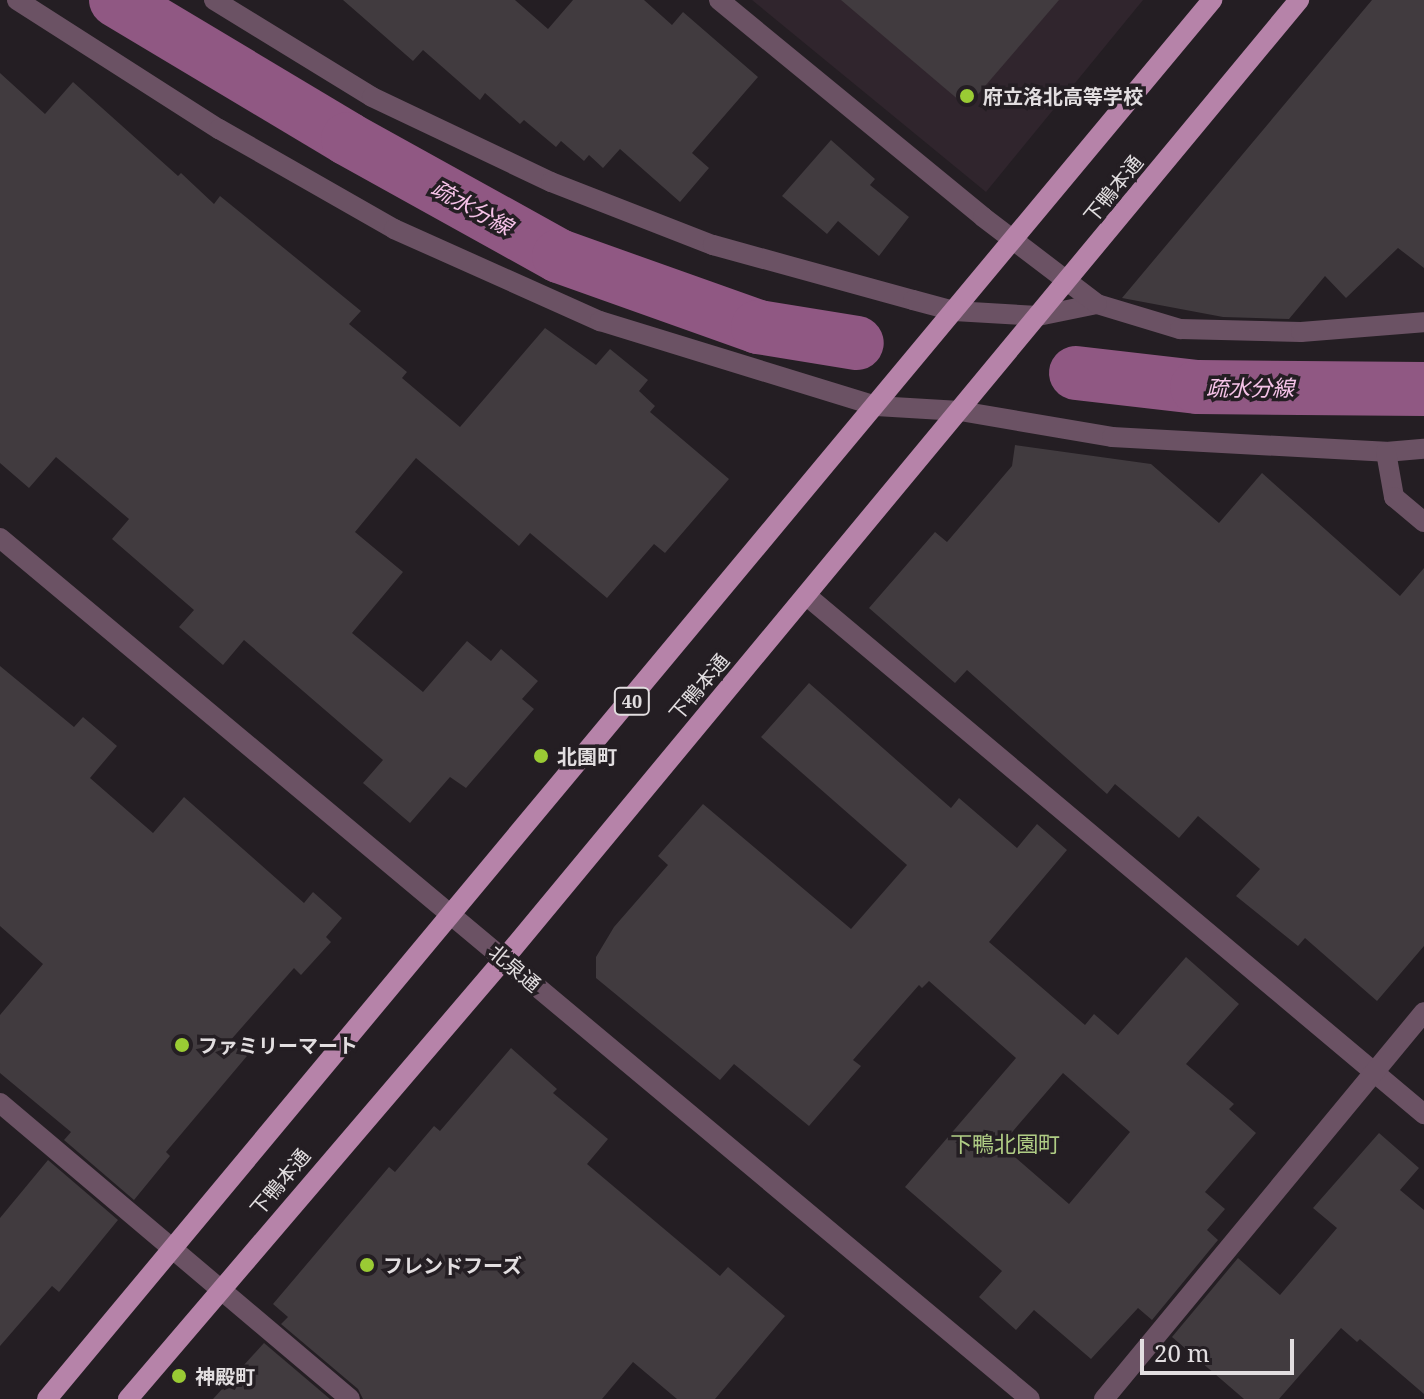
<!DOCTYPE html>
<html>
<head>
<meta charset="utf-8">
<style>
  body { margin:0 }
  #map { position:relative; width:1424px; height:1399px; overflow:hidden; background:#241e23; font-family:"Noto Serif","Noto Sans JP",serif }
  div>[style] { position:absolute }
  .built>* { inset:0; background:#30252d }
  .canal>* { height:54px; margin:-27px; padding:0 27px; transform-origin:27px; border-radius:27px; background:#905883 }
  .building>* { inset:0; background:#413b3f }
  .minor>* { height:20px; margin:-10px; padding:0 10px; transform-origin:10px; border-radius:10px; background:#6b5264 }
  .tertiary>* { height:20px; margin:-10px; padding:0 10px; transform-origin:10px; border-radius:10px; background:#6b5264 }
  .primary>* { height:20px; margin:-10px; padding:0 10px; transform-origin:10px; border-radius:10px; background:#b683a9 }
  .dots>* { width:22px; height:22px; translate:-50% -50%; box-sizing:border-box; border:4px solid #241e23; border-radius:50% }
  span { translate:-50% -50%; white-space:nowrap; text-align:center; line-height:1.15; -webkit-text-stroke:7px #241e23; paint-order:stroke }
  .shield-label span { padding:2px 6px; background:#241e23; border:2px solid; border-radius:6px; -webkit-text-stroke-width:0 }
  .shield-label { font-size:18px; color:#e2dee0; font-weight:700 }
  .poi-label { font-size:20px; color:#e2dee0; font-weight:700 }
  .left { translate:0 -50%; text-align:left }
  .street-label { font-size:20px; color:#e2dee0 }
  .water-label { font-size:22px; color:#f6c3e8; font-style:italic }
  .neighbourhood-label { font-size:22px; color:#afcc84 }
  .scale { position:absolute; left:1140px; top:1339px; width:154px; height:36px; box-sizing:border-box; border:4px solid #e2dee0; border-top:0; padding-left:10px; font-size:24px; line-height:28px; white-space:nowrap; color:#e2dee0; -webkit-text-stroke:6px #241e23; paint-order:stroke }
</style>
</head>
<body>
<div id="map">
  <div class="built">
    <div style="clip-path:polygon(752px 0,1143px 0,986px 192px)"></div>
  </div>
  <div class="canal">
    <div style="left:116px;top:0;width:270px;rotate:30.9deg"></div>
    <div style="left:348px;top:139px;width:241px;rotate:29deg"></div>
    <div style="left:559px;top:256px;width:211px;rotate:19.6deg"></div>
    <div style="left:758px;top:327px;width:100px;rotate:9.2deg"></div>
    <div style="left:1076px;top:373px;width:122px;rotate:6.6deg"></div>
    <div style="left:1197px;top:387px;width:227px;rotate:0.5deg"></div>
  </div>
  <div class="building">
    <div style="clip-path:polygon(343px 0,515px 0,548px 29px,573px 0,644px 0,672px 25px,683px 12px,758px 77px,692px 153px,709px 168px,680px 202px,620px 149px,603px 168px,589px 155px,584px 161px,561px 141px,556px 147px,524px 120px,520px 124px,485px 93px,480px 100px,423px 50px,413px 61px)"></div>
    <div style="clip-path:polygon(841px 0,1059px 0,967px 107px)"></div>
    <div style="clip-path:polygon(1372px 0,1424px 0,1424px 268px,1398px 248px,1346px 298px,1325px 276px,1289px 319px,1223px 317px,1122px 298px)"></div>
    <div style="clip-path:polygon(0 73px,45px 114px,73px 82px,178px 176px,181px 173px,214px 204px,220px 196px,361px 311px,349px 324px,407px 372px,402px 378px,460px 427px,545px 328px,596px 365px,610px 349px,648px 380px,639px 391px,655px 406px,650px 412px,729px 479px,665px 553px,654px 544px,607px 598px,530px 533px,519px 546px,416px 458px,355px 532px,403px 572px,352px 633px,423px 692px,467px 641px,491px 661px,501px 649px,538px 681px,522px 699px,534px 709px,466px 788px,450px 777px,410px 823px,363px 783px,383px 760px,244px 640px,223px 665px,179px 627px,194px 610px,112px 539px,129px 519px,56px 457px,29px 488px,0 463px)"></div>
    <div style="clip-path:polygon(831px 140px,875px 179px,870px 185px,909px 217px,879px 256px,838px 221px,827px 234px,782px 196px)"></div>
    <div style="clip-path:polygon(1015px 445px,1151px 464px,1219px 523px,1262px 473px,1400px 596px,1424px 568px,1424px 946px,1377px 1001px,1305px 938px,1298px 946px,1236px 896px,1260px 869px,1198px 816px,1179px 838px,1115px 784px,1107px 794px,967px 670px,955px 683px,869px 608px,935px 532px,947px 542px,1012px 466px)"></div>
    <div style="clip-path:polygon(0 666px,74px 727px,83px 717px,117px 746px,90px 778px,153px 833px,184px 797px,304px 903px,313px 892px,342px 918px,326px 937px,331px 942px,301px 975px,294px 968px,229px 1042px,247px 1056px,166px 1152px,170px 1156px,134px 1200px,64px 1140px,71px 1132px,0 1073px,0 1015px,43px 964px,0 926px)"></div>
    <div style="clip-path:polygon(evenodd,809px 683px,951px 808px,959px 798px,1017px 848px,1037px 824px,1067px 850px,989px 942px,1085px 1025px,1094px 1014px,1118px 1035px,1186px 957px,1239px 1004px,1186px 1064px,1234px 1104px,1229px 1109px,1256px 1133px,1205px 1192px,1225px 1209px,1207px 1230px,1218px 1240px,1152px 1320px,1138px 1308px,1091px 1359px,1034px 1310px,1016px 1330px,979px 1297px,1002px 1271px,905px 1187px,1016px 1058px,929px 981px,922px 988px,919px 985px,853px 1060px,861px 1066px,809px 1126px,734px 1064px,720px 1080px,596px 978px,596px 957px,614px 927px,668px 865px,658px 856px,703px 804px,851px 929px,907px 865px,761px 737px,809px 683px,1063px 1073px,1130px 1132px,1069px 1204px,1001px 1145px,1063px 1073px)"></div>
    <div style="clip-path:polygon(511px 1048px,557px 1089px,553px 1093px,608px 1139px,587px 1164px,720px 1276px,728px 1267px,785px 1316px,715px 1399px,677px 1399px,633px 1362px,602px 1399px,363px 1399px,358px 1389px,281px 1324px,288px 1317px,273px 1304px,389px 1167px,395px 1172px,434px 1126px,440px 1131px)"></div>
    <div style="clip-path:polygon(1379px 1133px,1419px 1168px,1400px 1190px,1424px 1210px,1424px 1394px,1360px 1339px,1357px 1342px,1341px 1328px,1279px 1399px,1244px 1399px,1172px 1337px,1238px 1258px,1280px 1295px,1337px 1228px,1313px 1208px)"></div>
    <div style="clip-path:polygon(48px 1160px,118px 1220px,59px 1292px,52px 1286px,0 1346px,0 1218px)"></div>
    <div style="clip-path:polygon(264px 1343px,330px 1399px,213px 1399px)"></div>
  </div>
  <div class="minor">
    <div style="left:17px;top:0;width:240px;rotate:32.6deg"></div>
    <div style="left:219px;top:129px;width:202px;rotate:29.7deg"></div>
    <div style="left:394px;top:229px;width:226px;rotate:24.1deg"></div>
    <div style="left:600px;top:321px;width:289px;rotate:17.1deg"></div>
    <div style="left:876px;top:406px;width:84px;rotate:3.4deg"></div>
    <div style="left:960px;top:411px;width:154px;rotate:9.7deg"></div>
    <div style="left:1112px;top:437px;width:274px;rotate:3.1deg"></div>
    <div style="left:1386px;top:452px;width:38px;rotate:-5deg"></div>
    <div style="left:214px;top:0;width:185px;rotate:31.5deg"></div>
    <div style="left:372px;top:97px;width:198px;rotate:25.4deg"></div>
    <div style="left:551px;top:182px;width:174px;rotate:21.3deg"></div>
    <div style="left:713px;top:245px;width:207px;rotate:15.4deg"></div>
    <div style="left:913px;top:300px;width:42px;rotate:15deg"></div>
    <div style="left:954px;top:311px;width:84px;rotate:3.4deg"></div>
    <div style="left:1038px;top:316px;width:60px;rotate:-11.5deg"></div>
    <div style="left:1097px;top:304px;width:87px;rotate:16.8deg"></div>
    <div style="left:1180px;top:329px;width:121px;rotate:1.4deg"></div>
    <div style="left:1301px;top:332px;width:123px;rotate:-4.6deg"></div>
    <div style="left:719px;top:0;width:342px;rotate:39.4deg"></div>
    <div style="left:983px;top:217px;width:143px;rotate:37.3deg"></div>
    <div style="left:1386px;top:452px;width:46px;rotate:79.9deg"></div>
    <div style="left:1394px;top:497px;width:39px;rotate:40deg"></div>
    <div style="left:807px;top:596px;width:806px;rotate:40.02deg"></div>
    <div style="left:0;top:1103px;width:458px;rotate:40.2deg"></div>
    <div style="left:1104px;top:1399px;width:502px;rotate:-50.41deg"></div>
  </div>
  <div class="tertiary">
    <div style="left:0;top:538px;width:1342px;rotate:39.89deg"></div>
  </div>
  <div class="primary">
    <div style="left:47px;top:1399px;width:1821px;rotate:-50.21deg"></div>
    <div style="left:128px;top:1399px;width:579px;rotate:-49.48deg"></div>
    <div style="left:504px;top:959px;width:1246px;rotate:-50.34deg"></div>
  </div>
  <div class="dots">
    <div style="left:967px;top:96px;background:#9acb34"></div>
    <div style="left:541px;top:756px;background:#9acb34"></div>
    <div style="left:182px;top:1045px;background:#9acb34"></div>
    <div style="left:367px;top:1265px;background:#9acb34"></div>
    <div style="left:179px;top:1376px;background:#9acb34"></div>
  </div>
  <div class="shield-label">
    <span style="left:632px;top:701px">40</span>
  </div>
  <div class="poi-label">
    <span class="left" style="left:983px;top:96px">府立洛北高等学校</span>
    <span class="left" style="left:557px;top:756px">北園町</span>
    <span class="left" style="left:198px;top:1045px">ファミリーマート</span>
    <span class="left" style="left:383px;top:1265px">フレンドフーズ</span>
    <span class="left" style="left:195px;top:1376px">神殿町</span>
  </div>
  <div class="street-label">
    <span style="left:1113px;top:189px;rotate:-51deg">下鴨本通</span>
    <span style="left:699px;top:687px;rotate:-50deg">下鴨本通</span>
    <span style="left:515px;top:968px;rotate:40deg">北泉通</span>
    <span style="left:280px;top:1182px;rotate:-50deg">下鴨本通</span>
  </div>
  <div class="water-label">
    <span style="left:472px;top:207px;rotate:29deg">疏水分線</span>
    <span style="left:1250px;top:388px">疏水分線</span>
  </div>
  <div class="neighbourhood-label">
    <span style="left:1005px;top:1144px">下鴨北園町</span>
  </div>
  <div class="scale">20 m</div>
</div>
</body>
</html>
